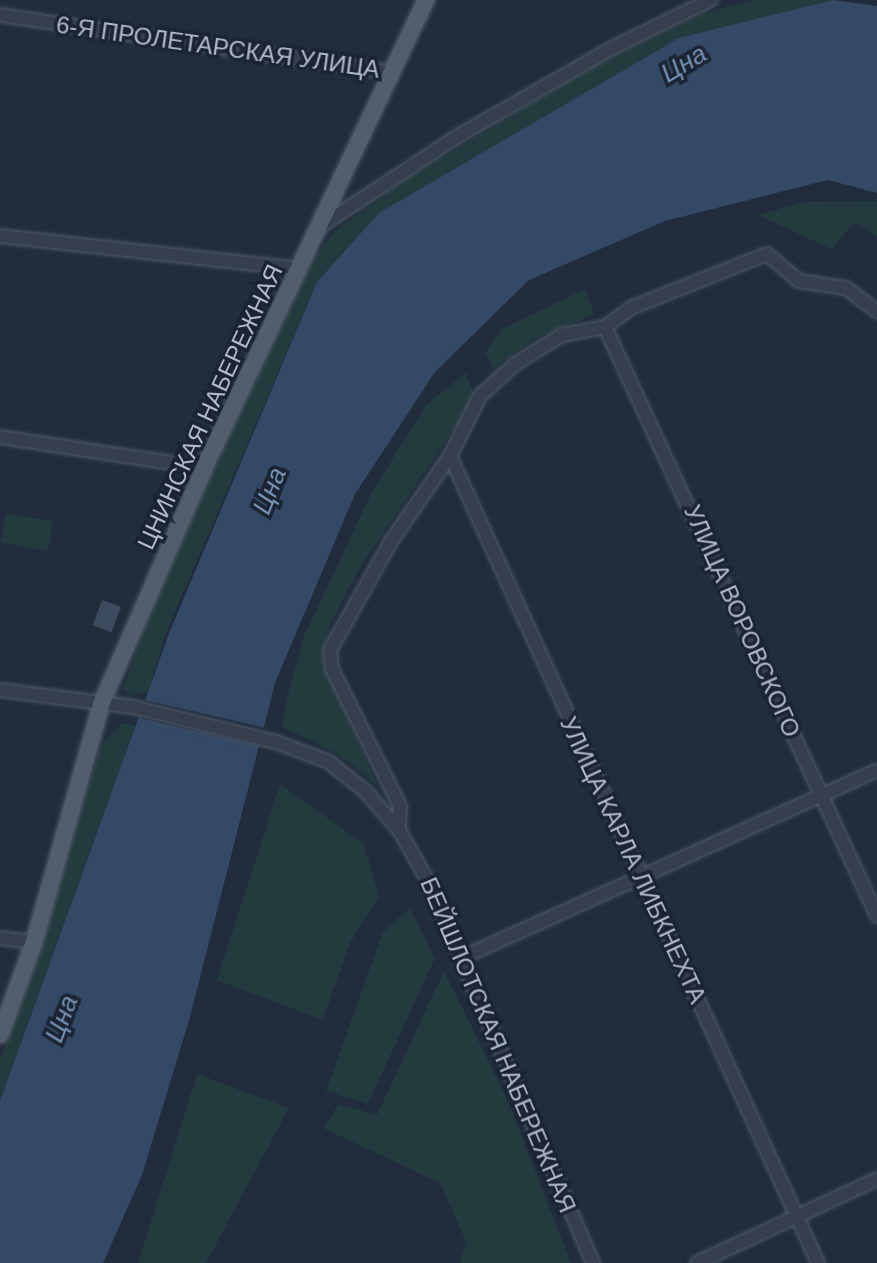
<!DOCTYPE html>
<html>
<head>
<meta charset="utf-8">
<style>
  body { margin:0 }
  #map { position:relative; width:877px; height:1263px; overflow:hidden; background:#212d3d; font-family:Arial,sans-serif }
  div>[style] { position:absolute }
  .green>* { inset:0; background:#233b3e; transform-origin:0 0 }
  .water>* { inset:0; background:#334966 }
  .pier>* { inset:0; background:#212d3d; transform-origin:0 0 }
  .building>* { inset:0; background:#3c4b5d; transform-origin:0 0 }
  .roads { filter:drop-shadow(0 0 2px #505a68) drop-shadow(0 0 2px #505a68) }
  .minor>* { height:12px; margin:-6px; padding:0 6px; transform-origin:6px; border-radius:6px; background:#353f4d }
  .major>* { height:16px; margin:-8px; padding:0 8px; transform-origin:8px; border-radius:8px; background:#525e6d }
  span { translate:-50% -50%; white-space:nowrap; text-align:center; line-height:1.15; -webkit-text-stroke:7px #1a2432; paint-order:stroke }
  .street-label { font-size:24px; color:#b0bac9 }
  .water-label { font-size:26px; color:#7591b3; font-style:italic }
</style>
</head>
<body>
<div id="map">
  <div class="green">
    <div style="clip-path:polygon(754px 0,833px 0,679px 39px,317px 282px,167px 630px,148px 692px,133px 696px,123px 690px,150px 609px,260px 364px,306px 269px,335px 231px,408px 178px,601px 62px,704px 13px)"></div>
    <div style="clip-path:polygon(877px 201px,877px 237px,855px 222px,831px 249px,759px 215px,802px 202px)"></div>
    <div style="clip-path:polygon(585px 289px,594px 314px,534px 339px,493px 369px,485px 353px,500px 330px)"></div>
    <div style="clip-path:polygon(466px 373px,475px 398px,363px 563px,330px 624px,322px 659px,377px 785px,338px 754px,282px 727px,289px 690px,304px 636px,372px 492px,426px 405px)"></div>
    <div style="left:6px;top:513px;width:48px;height:30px;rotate:10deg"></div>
    <div style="clip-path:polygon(122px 723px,136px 726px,0 1101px,0 1059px,102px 744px)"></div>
    <div style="clip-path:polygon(280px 784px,364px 844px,379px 897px,350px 943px,323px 1020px,217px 980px)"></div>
    <div style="clip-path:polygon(410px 908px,435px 958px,368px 1104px,326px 1091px,383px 932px)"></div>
    <div style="clip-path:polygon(444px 971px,508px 1101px,571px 1263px,460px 1263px,466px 1241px,440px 1183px,323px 1128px,339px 1104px,377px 1115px)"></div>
    <div style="clip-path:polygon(197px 1074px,289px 1108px,206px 1263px,138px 1263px)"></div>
  </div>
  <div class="water">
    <div style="clip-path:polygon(833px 0,877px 6px,877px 193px,828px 180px,665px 221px,529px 280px,435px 372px,355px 494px,275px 683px,190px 1017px,142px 1175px,103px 1263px,0 1263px,0 1101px,170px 631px,317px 282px,379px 213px,679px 38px)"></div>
  </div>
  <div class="pier">
    <div style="left:145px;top:700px;width:125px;height:19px;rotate:13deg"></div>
  </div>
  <div class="building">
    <div style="left:102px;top:600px;width:20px;height:27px;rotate:20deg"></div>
  </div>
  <div class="roads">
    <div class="minor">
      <div style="left:0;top:15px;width:398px;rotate:8.4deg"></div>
      <div style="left:324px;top:224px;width:160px;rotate:-33.3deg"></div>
      <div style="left:458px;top:136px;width:180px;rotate:-29.7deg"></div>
      <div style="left:614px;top:47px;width:108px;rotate:-25.9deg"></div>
      <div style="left:0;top:236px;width:300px;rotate:6.3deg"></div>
      <div style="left:605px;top:327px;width:649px;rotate:65.21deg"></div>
      <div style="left:0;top:437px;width:206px;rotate:8.6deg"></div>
      <div style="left:450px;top:456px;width:887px;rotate:65.49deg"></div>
      <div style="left:0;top:690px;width:134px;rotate:7.3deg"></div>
      <div style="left:133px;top:707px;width:147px;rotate:13.8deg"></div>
      <div style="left:276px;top:742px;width:57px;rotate:20.7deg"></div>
      <div style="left:329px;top:762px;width:48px;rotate:39deg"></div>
      <div style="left:366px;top:792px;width:50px;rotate:49deg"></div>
      <div style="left:399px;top:830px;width:51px;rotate:60.4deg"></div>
      <div style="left:424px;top:874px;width:424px;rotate:66.5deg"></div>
      <div style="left:399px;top:830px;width:24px;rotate:-88deg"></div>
      <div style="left:400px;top:806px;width:153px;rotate:-116.4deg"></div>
      <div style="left:332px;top:669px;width:19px;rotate:-96deg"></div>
      <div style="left:330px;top:650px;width:126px;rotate:-60.6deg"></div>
      <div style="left:392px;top:540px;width:102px;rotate:-55.4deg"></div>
      <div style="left:450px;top:456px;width:67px;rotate:-63.4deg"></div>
      <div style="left:480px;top:396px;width:47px;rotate:-42.4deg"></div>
      <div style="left:515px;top:364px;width:55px;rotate:-31.7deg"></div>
      <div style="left:562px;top:335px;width:44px;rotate:-10.5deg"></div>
      <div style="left:605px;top:327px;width:34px;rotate:-36deg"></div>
      <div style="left:633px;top:307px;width:144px;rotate:-21.6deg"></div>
      <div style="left:767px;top:254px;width:42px;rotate:40.2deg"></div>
      <div style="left:799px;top:281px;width:48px;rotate:8.5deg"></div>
      <div style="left:846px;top:288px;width:39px;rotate:37deg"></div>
      <div style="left:0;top:938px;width:34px;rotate:7deg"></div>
      <div style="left:459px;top:959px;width:459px;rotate:-24.3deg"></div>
      <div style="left:697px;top:1263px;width:199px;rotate:-25deg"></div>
    </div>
    <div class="major">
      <div style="left:0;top:1035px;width:99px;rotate:-69.9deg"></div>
      <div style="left:34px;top:942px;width:249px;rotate:-74.2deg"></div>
      <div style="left:102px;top:702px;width:255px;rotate:-66.4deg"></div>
      <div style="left:204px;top:468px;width:518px;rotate:-64.62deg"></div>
    </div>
  </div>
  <div class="street-label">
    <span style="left:218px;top:47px;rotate:8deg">6-Я ПРОЛЕТАРСКАЯ УЛИЦА</span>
    <span style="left:210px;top:407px;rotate:-65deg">ЦНИНСКАЯ НАБЕРЕЖНАЯ</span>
    <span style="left:742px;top:621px;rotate:66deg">УЛИЦА ВОРОВСКОГО</span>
    <span style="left:633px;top:860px;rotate:65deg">УЛИЦА КАРЛА ЛИБКНЕХТА</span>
    <span style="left:498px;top:1045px;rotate:67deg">БЕЙШЛОТСКАЯ НАБЕРЕЖНАЯ</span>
  </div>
  <div class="water-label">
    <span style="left:684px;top:64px;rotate:-31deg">Цна</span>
    <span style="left:270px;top:491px;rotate:-68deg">Цна</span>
    <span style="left:62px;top:1019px;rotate:-69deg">Цна</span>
  </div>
</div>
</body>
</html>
